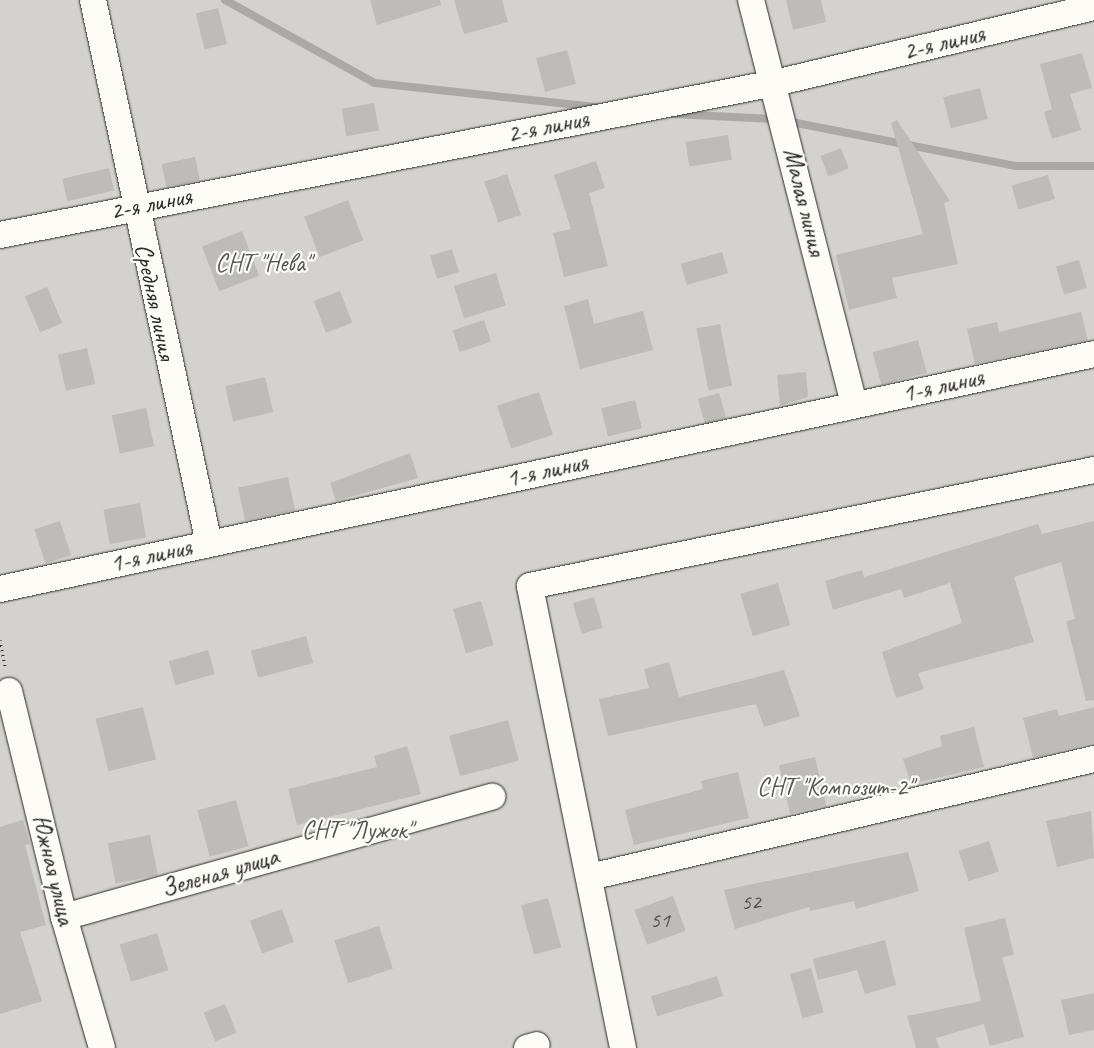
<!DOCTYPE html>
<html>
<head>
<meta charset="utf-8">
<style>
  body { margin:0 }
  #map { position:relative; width:1094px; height:1048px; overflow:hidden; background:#f0efeb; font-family:Caveat,sans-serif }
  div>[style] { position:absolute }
  .green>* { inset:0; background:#d3d2cf; transform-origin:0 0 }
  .stream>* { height:8px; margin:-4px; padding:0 4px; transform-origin:4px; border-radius:4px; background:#aaa9a7 }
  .building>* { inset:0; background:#bdbcb8; transform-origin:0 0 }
  .path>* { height:3px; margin-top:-1.5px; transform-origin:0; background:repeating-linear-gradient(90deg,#2b2b2b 0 1px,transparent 0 5px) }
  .roads { filter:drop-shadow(0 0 1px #2b2b2b) drop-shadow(0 0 1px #2b2b2b) }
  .minor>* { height:26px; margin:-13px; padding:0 13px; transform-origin:13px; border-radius:13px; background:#fdfcf7 }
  span { translate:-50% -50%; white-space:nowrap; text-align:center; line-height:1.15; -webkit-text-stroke:4.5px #fdfcf7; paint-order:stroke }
  .number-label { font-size:22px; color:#504f4e }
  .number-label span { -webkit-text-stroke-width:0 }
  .street-label { font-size:25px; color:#2b2b2b }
  .park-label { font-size:25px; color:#555554 }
</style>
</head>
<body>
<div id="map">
  <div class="green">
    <div style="left:0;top:0;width:1094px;height:1048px"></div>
  </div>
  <div class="stream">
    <div style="left:225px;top:0;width:171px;rotate:29deg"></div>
    <div style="left:375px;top:83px;width:222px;rotate:6.2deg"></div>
    <div style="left:672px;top:114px;width:104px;rotate:2.8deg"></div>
    <div style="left:776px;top:119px;width:245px;rotate:11.1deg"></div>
    <div style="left:1016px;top:166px;width:78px"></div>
  </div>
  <div class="building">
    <div style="clip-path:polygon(370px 0,440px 0,441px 5px,377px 25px)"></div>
    <div style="clip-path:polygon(454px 0,502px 0,508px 22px,464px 34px)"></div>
    <div style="clip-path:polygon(786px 0,821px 0,826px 22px,793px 30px)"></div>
    <div style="left:218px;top:8px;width:37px;height:23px;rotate:76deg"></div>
    <div style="left:567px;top:50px;width:35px;height:32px;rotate:75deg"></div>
    <div style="clip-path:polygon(1082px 53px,1092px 88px,1070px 94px,1081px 130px,1052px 139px,1044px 112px,1052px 109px,1040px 64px)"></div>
    <div style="left:980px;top:88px;width:32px;height:38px;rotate:76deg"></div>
    <div style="left:374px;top:103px;width:28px;height:33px;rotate:80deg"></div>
    <div style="clip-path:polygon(897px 120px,950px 201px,944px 203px,958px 264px,892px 278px,897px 298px,849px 310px,836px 255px,923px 234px,891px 123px)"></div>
    <div style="left:728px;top:135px;width:25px;height:43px;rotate:81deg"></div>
    <div style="left:841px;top:148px;width:22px;height:22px;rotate:69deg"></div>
    <div style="left:195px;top:157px;width:24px;height:34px;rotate:78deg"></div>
    <div style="clip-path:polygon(596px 161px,605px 188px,589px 193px,608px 266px,564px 277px,553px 233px,571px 229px,554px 175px)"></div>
    <div style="left:109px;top:168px;width:23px;height:48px;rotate:77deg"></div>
    <div style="left:507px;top:174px;width:43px;height:24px;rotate:71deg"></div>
    <div style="left:1048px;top:175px;width:25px;height:38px;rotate:74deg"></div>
    <div style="left:348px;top:200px;width:43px;height:47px;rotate:69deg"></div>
    <div style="left:242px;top:231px;width:48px;height:43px;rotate:69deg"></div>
    <div style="left:452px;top:249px;width:24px;height:23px;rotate:73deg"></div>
    <div style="left:722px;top:252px;width:22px;height:43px;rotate:74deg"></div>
    <div style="left:1079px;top:260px;width:29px;height:24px;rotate:74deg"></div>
    <div style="left:496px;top:273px;width:34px;height:44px;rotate:73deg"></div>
    <div style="left:47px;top:287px;width:39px;height:24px;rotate:67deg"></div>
    <div style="left:340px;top:291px;width:34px;height:28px;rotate:69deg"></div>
    <div style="clip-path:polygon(588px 299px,594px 324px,643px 311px,653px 350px,580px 369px,564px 306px)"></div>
    <div style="clip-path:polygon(1081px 312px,1088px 340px,975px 364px,967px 329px,997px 322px,999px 332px)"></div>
    <div style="left:484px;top:320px;width:23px;height:33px;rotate:72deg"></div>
    <div style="left:720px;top:324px;width:63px;height:24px;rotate:79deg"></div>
    <div style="left:918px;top:340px;width:34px;height:47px;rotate:75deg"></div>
    <div style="left:87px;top:348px;width:37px;height:30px;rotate:77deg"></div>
    <div style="clip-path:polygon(806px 372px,808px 397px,780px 406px,777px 375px)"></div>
    <div style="left:265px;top:377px;width:36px;height:41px;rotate:77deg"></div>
    <div style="left:539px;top:392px;width:45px;height:44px;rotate:72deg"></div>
    <div style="left:719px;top:393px;width:26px;height:22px;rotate:74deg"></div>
    <div style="left:635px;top:400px;width:29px;height:35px;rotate:76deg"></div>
    <div style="left:146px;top:408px;width:39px;height:35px;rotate:78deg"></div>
    <div style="clip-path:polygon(410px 453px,418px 478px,336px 501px,330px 483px)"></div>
    <div style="left:288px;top:477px;width:34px;height:51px;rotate:78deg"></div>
    <div style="left:140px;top:503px;width:35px;height:37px;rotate:80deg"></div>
    <div style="left:60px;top:521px;width:36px;height:27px;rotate:72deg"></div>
    <div style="clip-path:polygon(1094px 521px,1094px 700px,1086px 701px,1066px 621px,1075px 619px,1061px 562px,1014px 577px,1034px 642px,918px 673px,924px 689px,896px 698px,882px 652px,962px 623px,950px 583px,904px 598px,901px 589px,833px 610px,825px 581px,862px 570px,864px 577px,1038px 524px,1042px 534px)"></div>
    <div style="left:778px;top:583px;width:44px;height:39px;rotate:74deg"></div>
    <div style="left:594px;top:597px;width:32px;height:22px;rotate:74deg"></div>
    <div style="left:481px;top:601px;width:46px;height:29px;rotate:74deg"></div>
    <div style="left:306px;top:636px;width:28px;height:57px;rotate:75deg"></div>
    <div style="left:208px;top:650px;width:25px;height:41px;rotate:74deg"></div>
    <div style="clip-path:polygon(669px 662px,679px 697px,784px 670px,800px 716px,764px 727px,756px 704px,608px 736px,599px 699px,649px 688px,644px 669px)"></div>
    <div style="left:143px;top:707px;width:54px;height:49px;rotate:76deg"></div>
    <div style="clip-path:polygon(1094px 707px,1094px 743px,1033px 758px,1023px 718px,1057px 709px,1059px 716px)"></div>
    <div style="left:508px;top:720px;width:42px;height:61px;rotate:75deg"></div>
    <div style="clip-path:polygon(974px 727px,984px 767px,911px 784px,903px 759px,942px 746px,940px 736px)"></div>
    <div style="clip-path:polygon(407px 746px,421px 794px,297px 825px,288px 789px,377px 767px,374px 756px)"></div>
    <div style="left:815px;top:757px;width:50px;height:37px;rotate:77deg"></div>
    <div style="clip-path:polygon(738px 772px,749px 818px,634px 845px,625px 810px,703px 789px,701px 781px)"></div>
    <div style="left:236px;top:800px;width:48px;height:40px;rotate:75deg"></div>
    <div style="clip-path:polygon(1091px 811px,1094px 858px,1057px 867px,1046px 821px)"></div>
    <div style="clip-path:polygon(23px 820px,30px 844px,25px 845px,46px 925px,20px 932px,42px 1001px,0 1014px,0 827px)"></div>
    <div style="left:150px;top:835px;width:41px;height:43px;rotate:79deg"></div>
    <div style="left:989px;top:841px;width:32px;height:32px;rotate:72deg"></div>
    <div style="clip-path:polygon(908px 852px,919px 891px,856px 909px,854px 901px,810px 911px,809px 907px,735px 929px,724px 890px)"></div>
    <div style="left:673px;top:896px;width:37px;height:41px;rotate:70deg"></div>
    <div style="left:548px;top:898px;width:51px;height:28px;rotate:75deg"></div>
    <div style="left:282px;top:909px;width:35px;height:34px;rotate:70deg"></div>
    <div style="clip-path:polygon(1005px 918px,1014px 955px,1002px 957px,1024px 1037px,990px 1046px,984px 1024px,936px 1038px,939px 1048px,916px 1048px,907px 1016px,981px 1001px,964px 928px)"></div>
    <div style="left:379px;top:926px;width:45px;height:47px;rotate:72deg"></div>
    <div style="left:157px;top:933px;width:39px;height:39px;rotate:73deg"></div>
    <div style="clip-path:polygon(885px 940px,896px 985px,865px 994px,857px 970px,818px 980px,813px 959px)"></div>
    <div style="left:811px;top:968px;width:46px;height:22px;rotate:74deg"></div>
    <div style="left:717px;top:976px;width:21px;height:69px;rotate:73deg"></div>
    <div style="clip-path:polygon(1094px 993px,1094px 1030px,1069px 1035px,1061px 1000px)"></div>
    <div style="left:225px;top:1004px;width:31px;height:23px;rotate:68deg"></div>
  </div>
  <div class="path">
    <div style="left:0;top:640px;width:26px;rotate:79deg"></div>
  </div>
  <div class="roads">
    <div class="minor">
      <div style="left:93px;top:0;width:556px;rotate:77.96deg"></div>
      <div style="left:751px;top:0;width:418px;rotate:75.7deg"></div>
      <div style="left:0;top:235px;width:790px;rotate:-11.1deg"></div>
      <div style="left:775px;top:83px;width:328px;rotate:-13.4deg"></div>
      <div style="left:0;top:589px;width:1119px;rotate:-12.12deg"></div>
      <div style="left:9px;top:691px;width:233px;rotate:76.3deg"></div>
      <div style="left:64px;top:917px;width:136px;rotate:73.8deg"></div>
      <div style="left:590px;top:877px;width:518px;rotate:-13.18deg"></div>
      <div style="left:64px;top:917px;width:445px;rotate:-15.7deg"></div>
      <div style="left:527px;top:1048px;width:10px;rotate:-17deg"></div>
      <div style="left:623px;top:1048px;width:471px;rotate:-101.4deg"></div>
      <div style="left:530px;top:586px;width:576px;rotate:-11.62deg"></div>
    </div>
  </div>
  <div class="number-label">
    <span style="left:751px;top:903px">52</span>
    <span style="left:660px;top:921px">51</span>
  </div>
  <div class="street-label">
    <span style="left:944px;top:43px;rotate:-13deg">2-я линия</span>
    <span style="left:548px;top:127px;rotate:-11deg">2-я линия</span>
    <span style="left:804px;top:202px;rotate:76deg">Малая линия</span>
    <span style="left:151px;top:204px;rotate:-11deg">2-я линия</span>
    <span style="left:155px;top:302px;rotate:78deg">Средняя линия</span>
    <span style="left:943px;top:386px;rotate:-12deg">1-я линия</span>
    <span style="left:547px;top:471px;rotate:-12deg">1-я линия</span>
    <span style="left:151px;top:556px;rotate:-12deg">1-я линия</span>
    <span style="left:53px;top:870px;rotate:76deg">Южная улица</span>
    <span style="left:220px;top:873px;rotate:-16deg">Зеленая улица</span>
  </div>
  <div class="park-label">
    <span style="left:263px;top:263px">СНТ "Нева"</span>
    <span style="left:835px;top:787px">СНТ "Композит-2"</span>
    <span style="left:357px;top:830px">СНТ "Лужок"</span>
  </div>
</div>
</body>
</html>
